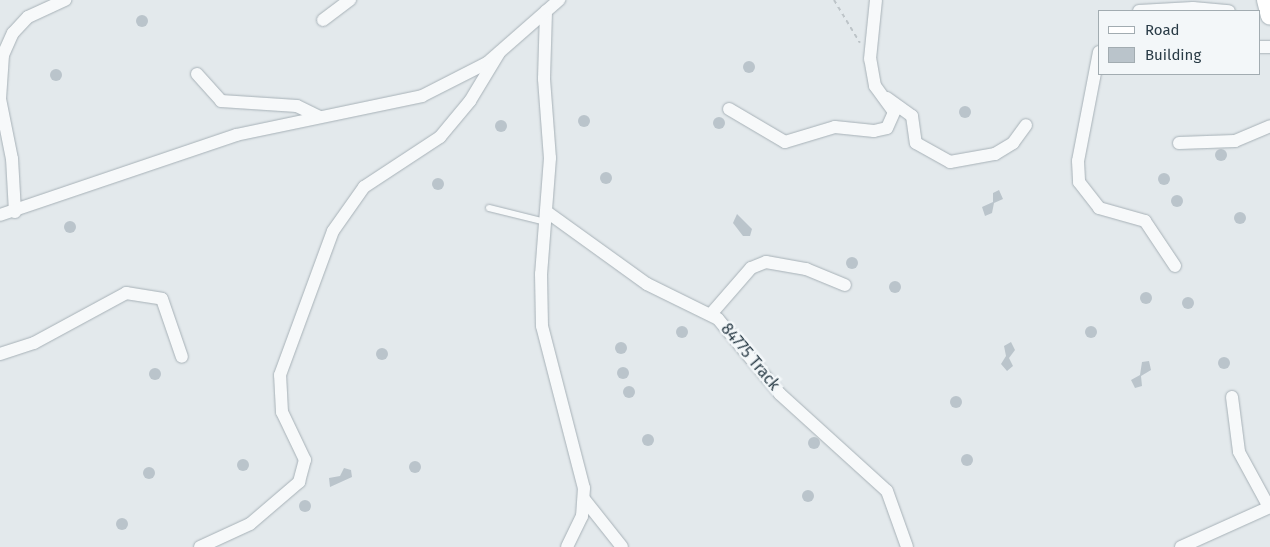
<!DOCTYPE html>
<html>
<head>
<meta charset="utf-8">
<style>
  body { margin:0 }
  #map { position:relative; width:1270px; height:547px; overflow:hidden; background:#e3e9ec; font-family:"Fira Sans",sans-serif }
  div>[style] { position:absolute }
  .building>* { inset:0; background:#bac4cb }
  .round { border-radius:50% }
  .path>* { height:2px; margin-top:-1px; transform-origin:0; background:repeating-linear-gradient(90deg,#bdc4c8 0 4px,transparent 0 8px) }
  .roads { filter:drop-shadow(0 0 1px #a7b1b7) drop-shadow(0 0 1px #a7b1b7) }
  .service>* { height:6px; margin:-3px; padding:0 3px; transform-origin:3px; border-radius:3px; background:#f7f9fa }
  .minor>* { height:12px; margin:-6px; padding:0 6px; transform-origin:6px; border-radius:6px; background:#f7f9fa }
  .secondary>* { height:18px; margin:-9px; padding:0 9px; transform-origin:9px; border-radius:9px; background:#fff }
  span { translate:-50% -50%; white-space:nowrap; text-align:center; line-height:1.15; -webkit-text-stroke:5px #f3f7f9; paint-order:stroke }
  .street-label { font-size:16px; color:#293b46 }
  .legend { position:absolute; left:1098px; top:10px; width:162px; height:65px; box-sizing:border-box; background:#f3f7f9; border:1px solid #a2acb1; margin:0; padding:6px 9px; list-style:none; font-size:15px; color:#293b46 }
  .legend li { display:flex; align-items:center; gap:10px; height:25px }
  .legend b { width:25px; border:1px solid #a2acb1 }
</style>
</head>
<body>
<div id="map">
  <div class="building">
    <div class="round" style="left:136px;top:15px;width:12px;height:12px"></div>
    <div class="round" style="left:743px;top:61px;width:12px;height:12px"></div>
    <div class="round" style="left:50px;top:69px;width:12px;height:12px"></div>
    <div class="round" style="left:959px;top:106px;width:12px;height:12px"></div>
    <div class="round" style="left:578px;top:115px;width:12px;height:12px"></div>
    <div class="round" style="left:713px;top:117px;width:12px;height:12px"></div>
    <div class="round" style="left:495px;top:120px;width:12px;height:12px"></div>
    <div class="round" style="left:1215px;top:149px;width:12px;height:12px"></div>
    <div class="round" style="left:600px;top:172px;width:12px;height:12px"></div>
    <div class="round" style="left:1158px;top:173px;width:12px;height:12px"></div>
    <div class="round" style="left:432px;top:178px;width:12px;height:12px"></div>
    <div style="clip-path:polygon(999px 190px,1003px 199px,994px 203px,992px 213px,985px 216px,982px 207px,993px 202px,993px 193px)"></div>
    <div class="round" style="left:1171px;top:195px;width:12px;height:12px"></div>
    <div class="round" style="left:1234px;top:212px;width:12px;height:12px"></div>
    <div style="clip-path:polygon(737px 214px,752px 229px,750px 236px,743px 236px,733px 223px)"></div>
    <div class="round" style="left:64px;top:221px;width:12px;height:12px"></div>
    <div class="round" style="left:846px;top:257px;width:12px;height:12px"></div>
    <div class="round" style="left:889px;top:281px;width:12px;height:12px"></div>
    <div class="round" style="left:1140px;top:292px;width:12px;height:12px"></div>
    <div class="round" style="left:1182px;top:297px;width:12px;height:12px"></div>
    <div class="round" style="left:1085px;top:326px;width:12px;height:12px"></div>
    <div class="round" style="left:676px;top:326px;width:12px;height:12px"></div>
    <div class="round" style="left:615px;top:342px;width:12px;height:12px"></div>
    <div style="clip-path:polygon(1011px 342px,1015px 350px,1009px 358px,1013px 366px,1007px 371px,1001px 364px,1006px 356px,1004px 346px)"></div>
    <div class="round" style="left:376px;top:348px;width:12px;height:12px"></div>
    <div class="round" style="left:1218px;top:357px;width:12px;height:12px"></div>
    <div style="clip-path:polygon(1149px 361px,1151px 370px,1141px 376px,1142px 386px,1135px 388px,1131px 380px,1140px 375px,1142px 362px)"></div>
    <div class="round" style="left:617px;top:367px;width:12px;height:12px"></div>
    <div class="round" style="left:149px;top:368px;width:12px;height:12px"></div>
    <div class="round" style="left:623px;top:386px;width:12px;height:12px"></div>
    <div class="round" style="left:950px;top:396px;width:12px;height:12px"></div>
    <div class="round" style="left:642px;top:434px;width:12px;height:12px"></div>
    <div class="round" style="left:808px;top:437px;width:12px;height:12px"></div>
    <div class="round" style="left:961px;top:454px;width:12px;height:12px"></div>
    <div class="round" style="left:237px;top:459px;width:12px;height:12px"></div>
    <div class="round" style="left:409px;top:461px;width:12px;height:12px"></div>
    <div class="round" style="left:143px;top:467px;width:12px;height:12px"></div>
    <div style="clip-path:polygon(344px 468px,351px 470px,352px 477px,330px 487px,329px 478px,340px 476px)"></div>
    <div class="round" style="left:802px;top:490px;width:12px;height:12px"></div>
    <div class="round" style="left:299px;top:500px;width:12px;height:12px"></div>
    <div class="round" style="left:116px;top:518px;width:12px;height:12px"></div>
  </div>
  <div class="path">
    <div style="left:834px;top:0;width:50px;rotate:58.8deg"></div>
  </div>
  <div class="roads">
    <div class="service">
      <div style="left:489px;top:208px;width:59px;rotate:13.8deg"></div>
    </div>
    <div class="minor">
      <div style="left:546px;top:11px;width:68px;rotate:91.7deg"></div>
      <div style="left:544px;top:79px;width:79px;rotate:85.7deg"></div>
      <div style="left:550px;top:158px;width:116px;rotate:94.4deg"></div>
      <div style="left:541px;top:274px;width:52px;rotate:88.9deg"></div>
      <div style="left:542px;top:326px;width:167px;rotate:75.5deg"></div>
      <div style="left:584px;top:488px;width:28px;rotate:94deg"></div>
      <div style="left:582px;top:516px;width:34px;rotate:116deg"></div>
      <div style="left:1139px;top:11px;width:54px;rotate:-3.2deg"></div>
      <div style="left:1193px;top:8px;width:36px;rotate:5deg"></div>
      <div style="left:323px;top:20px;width:34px;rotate:-37deg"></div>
      <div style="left:1259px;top:47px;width:11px"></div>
      <div style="left:1099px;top:52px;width:111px;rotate:100.9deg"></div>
      <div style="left:1078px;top:161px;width:21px;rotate:87deg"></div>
      <div style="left:1079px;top:182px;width:33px;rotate:52deg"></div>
      <div style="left:1099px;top:208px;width:48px;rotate:15.8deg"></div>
      <div style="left:1145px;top:221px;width:54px;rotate:56.3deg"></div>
      <div style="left:197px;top:74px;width:36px;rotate:48deg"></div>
      <div style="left:221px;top:101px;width:76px;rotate:3.8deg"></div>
      <div style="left:297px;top:106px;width:25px;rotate:26deg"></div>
      <div style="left:887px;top:98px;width:31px;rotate:36deg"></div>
      <div style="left:912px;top:116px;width:27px;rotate:82deg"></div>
      <div style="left:916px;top:143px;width:39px;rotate:29deg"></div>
      <div style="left:950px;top:162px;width:46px;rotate:-10.1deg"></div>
      <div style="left:995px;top:154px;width:21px;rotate:-31deg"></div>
      <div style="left:1013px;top:143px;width:22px;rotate:-54deg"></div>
      <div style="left:729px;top:109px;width:65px;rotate:30.5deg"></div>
      <div style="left:785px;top:142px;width:52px;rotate:-16.7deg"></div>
      <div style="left:835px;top:127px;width:39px;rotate:6deg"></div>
      <div style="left:874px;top:131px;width:13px;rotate:-13deg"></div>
      <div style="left:887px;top:128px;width:17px;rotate:-66deg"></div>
      <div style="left:894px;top:112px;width:32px;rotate:-126deg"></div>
      <div style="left:875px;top:86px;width:27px;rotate:-100deg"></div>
      <div style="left:870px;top:59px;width:59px;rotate:-84.2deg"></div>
      <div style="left:1179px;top:143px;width:56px;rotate:-2deg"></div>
      <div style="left:1235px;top:141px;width:38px;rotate:-23deg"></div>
      <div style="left:15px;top:212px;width:53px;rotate:-93.2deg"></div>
      <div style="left:12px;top:159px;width:61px;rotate:-101.3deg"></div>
      <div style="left:0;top:99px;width:44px;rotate:-86.1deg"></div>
      <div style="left:3px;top:55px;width:24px;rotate:-66deg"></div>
      <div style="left:13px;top:33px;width:22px;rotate:-47deg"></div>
      <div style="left:28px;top:17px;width:41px;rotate:-24.7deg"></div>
      <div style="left:547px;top:212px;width:123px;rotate:35.8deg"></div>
      <div style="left:647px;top:284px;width:79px;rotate:26.2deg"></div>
      <div style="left:718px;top:319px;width:97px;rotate:50.4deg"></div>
      <div style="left:780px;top:394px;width:144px;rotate:42.2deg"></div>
      <div style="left:887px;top:491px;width:59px;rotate:70.3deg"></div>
      <div style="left:0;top:215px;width:249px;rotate:-18.7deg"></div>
      <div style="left:236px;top:135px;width:190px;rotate:-11.8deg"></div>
      <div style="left:422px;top:96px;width:73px;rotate:-26.9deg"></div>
      <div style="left:487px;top:63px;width:96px;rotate:-41.2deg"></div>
      <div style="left:711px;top:314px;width:61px;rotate:-49deg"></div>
      <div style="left:751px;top:268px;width:16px;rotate:-22deg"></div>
      <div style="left:766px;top:262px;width:41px;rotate:9.9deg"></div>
      <div style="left:806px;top:269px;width:42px;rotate:22.3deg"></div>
      <div style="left:0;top:354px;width:36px;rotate:-18deg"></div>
      <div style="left:34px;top:343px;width:105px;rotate:-28.5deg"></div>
      <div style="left:126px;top:293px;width:36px;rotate:9deg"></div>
      <div style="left:162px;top:299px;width:61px;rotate:71deg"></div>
      <div style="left:1232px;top:397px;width:55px;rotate:82.7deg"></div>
      <div style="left:1239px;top:452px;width:63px;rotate:61.4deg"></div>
      <div style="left:584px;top:499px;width:61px;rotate:51.6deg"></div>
      <div style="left:200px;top:547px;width:55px;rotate:-24.7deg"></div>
      <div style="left:250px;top:524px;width:65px;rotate:-40.6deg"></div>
      <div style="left:299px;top:482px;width:23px;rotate:-75deg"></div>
      <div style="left:305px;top:460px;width:53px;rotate:-115.6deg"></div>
      <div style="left:282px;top:412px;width:37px;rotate:-93deg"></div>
      <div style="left:280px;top:375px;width:153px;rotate:-69.8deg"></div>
      <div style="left:333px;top:231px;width:54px;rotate:-54.8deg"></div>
      <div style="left:364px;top:187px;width:91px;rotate:-33.3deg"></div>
      <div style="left:440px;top:137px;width:47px;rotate:-50.2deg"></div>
      <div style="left:470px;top:101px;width:56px;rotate:-58.9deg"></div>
      <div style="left:1181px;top:547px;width:98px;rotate:-24.2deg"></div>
    </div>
    <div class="secondary">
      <div style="left:1266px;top:0;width:16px;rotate:76deg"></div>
    </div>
  </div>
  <div class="street-label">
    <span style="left:750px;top:357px;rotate:50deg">84775 Track</span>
  </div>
  <ul class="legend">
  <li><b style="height:6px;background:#fff"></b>Road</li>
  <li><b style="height:14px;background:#bac4cb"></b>Building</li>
  </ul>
</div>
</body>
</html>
